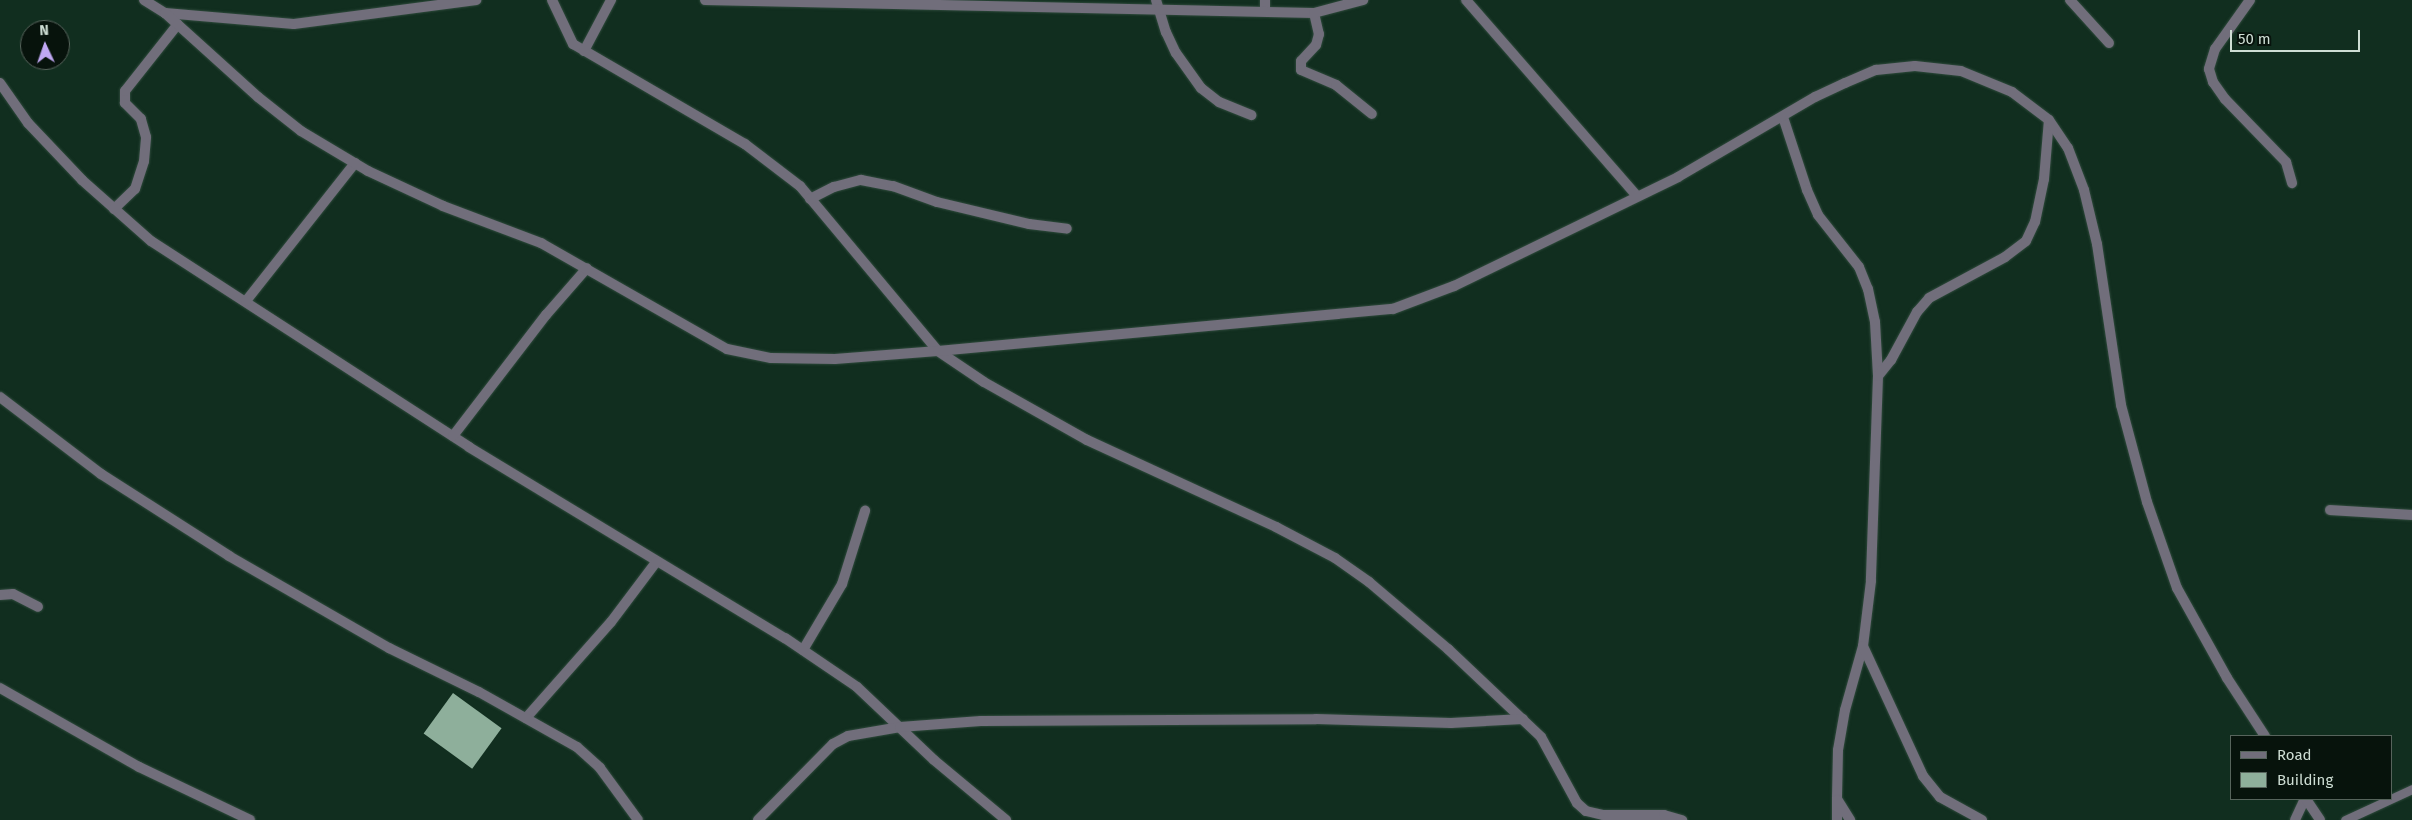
<!DOCTYPE html>
<html>
<head>
<meta charset="utf-8">
<style>
  body { margin:0 }
  #map { position:relative; width:2412px; height:820px; overflow:hidden; background:#112e1f; font-family:"Fira Sans",sans-serif }
  div>[style] { position:absolute }
  .building>* { inset:0; background:#8eaf9b; transform-origin:0 0 }
  .roads { filter:drop-shadow(0 0 1px #2f4a3c) drop-shadow(0 0 1px #2f4a3c) }
  .service>* { height:9px; margin:-4.5px; padding:0 4.5px; transform-origin:4.5px; border-radius:4.5px; background:#716e7b }
  .minor>* { height:10px; margin:-5px; padding:0 5px; transform-origin:5px; border-radius:5px; background:#716e7b }
  .tertiary>* { height:10px; margin:-5px; padding:0 5px; transform-origin:5px; border-radius:5px; background:#716e7b }
  span { translate:-50% -50%; white-space:nowrap; text-align:center; line-height:1.15; -webkit-text-stroke:5px #07130c; paint-order:stroke }
  .legend { position:absolute; left:2230px; top:735px; width:162px; height:65px; box-sizing:border-box; background:#07130c; border:1px solid #57645c; margin:0; padding:6px 9px; list-style:none; font-size:15px; color:#ceded4 }
  .legend li { display:flex; align-items:center; gap:10px; height:25px }
  .legend b { width:25px; border:1px solid #57645c }
  .north { position:absolute; left:20px; top:20px; width:50px; height:50px; box-sizing:border-box; background:#07130c; border:1px solid #57645c; border-radius:50%; rotate:357deg; font-size:14px; font-weight:700; line-height:20px; text-align:center; color:#ceded4 }
  .north::after { content:''; display:block; margin:auto; width:18px; height:22px; background:#c0a8f3; clip-path:polygon(50% 0,100% 100%,50% 72%,0 100%) }
  .scale { position:absolute; left:2230px; top:30px; width:130px; height:22px; box-sizing:border-box; border:2px solid #ceded4; border-top:0; padding-left:6px; font-size:15px; line-height:18px; white-space:nowrap; color:#ceded4; -webkit-text-stroke:4px #07130c; paint-order:stroke }
</style>
</head>
<body>
<div id="map">
  <div class="building">
    <div style="left:453px;top:693px;width:60px;height:50px;rotate:36deg"></div>
  </div>
  <div class="roads">
    <div class="service">
      <div style="left:2345px;top:820px;width:74px;rotate:-24.8deg"></div>
    </div>
    <div class="minor">
      <div style="left:552px;top:0;width:49px;rotate:64.5deg"></div>
      <div style="left:573px;top:44px;width:199px;rotate:30.2deg"></div>
      <div style="left:745px;top:144px;width:69px;rotate:37.4deg"></div>
      <div style="left:800px;top:186px;width:215px;rotate:50.1deg"></div>
      <div style="left:938px;top:351px;width:55px;rotate:34deg"></div>
      <div style="left:984px;top:382px;width:118px;rotate:29.4deg"></div>
      <div style="left:1087px;top:440px;width:208px;rotate:24.7deg"></div>
      <div style="left:1276px;top:527px;width:67px;rotate:27.7deg"></div>
      <div style="left:1335px;top:558px;width:42px;rotate:35.2deg"></div>
      <div style="left:1369px;top:582px;width:104px;rotate:40.3deg"></div>
      <div style="left:1448px;top:649px;width:128px;rotate:43.4deg"></div>
      <div style="left:1541px;top:737px;width:75px;rotate:61.4deg"></div>
      <div style="left:1577px;top:803px;width:12px;rotate:42deg"></div>
      <div style="left:1586px;top:811px;width:17px;rotate:13deg"></div>
      <div style="left:1603px;top:815px;width:61px"></div>
      <div style="left:1664px;top:815px;width:19px;rotate:16deg"></div>
      <div style="left:1156px;top:0;width:34px;rotate:73deg"></div>
      <div style="left:1166px;top:32px;width:23px;rotate:65deg"></div>
      <div style="left:1176px;top:53px;width:43px;rotate:54.5deg"></div>
      <div style="left:1201px;top:88px;width:23px;rotate:38deg"></div>
      <div style="left:1219px;top:102px;width:35px;rotate:22deg"></div>
      <div style="left:1466px;top:0;width:260px;rotate:48.9deg"></div>
      <div style="left:2070px;top:0;width:58px;rotate:47.8deg"></div>
      <div style="left:2250px;top:0;width:60px;rotate:125.5deg"></div>
      <div style="left:2215px;top:49px;width:21px;rotate:107deg"></div>
      <div style="left:2209px;top:69px;width:14px;rotate:73deg"></div>
      <div style="left:2213px;top:82px;width:21px;rotate:55deg"></div>
      <div style="left:2225px;top:99px;width:88px;rotate:45.9deg"></div>
      <div style="left:2286px;top:162px;width:22px;rotate:74deg"></div>
      <div style="left:1265px;top:11px;width:11px;rotate:-90deg"></div>
      <div style="left:1314px;top:13px;width:22px;rotate:77deg"></div>
      <div style="left:1319px;top:34px;width:11px;rotate:105deg"></div>
      <div style="left:1316px;top:45px;width:22px;rotate:133deg"></div>
      <div style="left:1301px;top:61px;width:9px;rotate:90deg"></div>
      <div style="left:1301px;top:70px;width:38px;rotate:23deg"></div>
      <div style="left:1336px;top:85px;width:46px;rotate:38.9deg"></div>
      <div style="left:584px;top:51px;width:58px;rotate:-62.1deg"></div>
      <div style="left:0;top:83px;width:49px;rotate:55deg"></div>
      <div style="left:28px;top:123px;width:79px;rotate:46.5deg"></div>
      <div style="left:82px;top:180px;width:92px;rotate:41.5deg"></div>
      <div style="left:151px;top:241px;width:379px;rotate:32.9deg"></div>
      <div style="left:469px;top:447px;width:369px;rotate:31.2deg"></div>
      <div style="left:785px;top:638px;width:87px;rotate:34.2deg"></div>
      <div style="left:857px;top:687px;width:106px;rotate:43.5deg"></div>
      <div style="left:934px;top:760px;width:94px;rotate:39.8deg"></div>
      <div style="left:1783px;top:117px;width:77px;rotate:71.8deg"></div>
      <div style="left:1807px;top:190px;width:27px;rotate:66deg"></div>
      <div style="left:1818px;top:215px;width:66px;rotate:51.7deg"></div>
      <div style="left:1859px;top:267px;width:24px;rotate:68deg"></div>
      <div style="left:1868px;top:289px;width:34px;rotate:78deg"></div>
      <div style="left:1875px;top:322px;width:54px;rotate:86.8deg"></div>
      <div style="left:1878px;top:376px;width:205px;rotate:92deg"></div>
      <div style="left:1871px;top:581px;width:65px;rotate:97deg"></div>
      <div style="left:1863px;top:646px;width:66px;rotate:105.7deg"></div>
      <div style="left:1845px;top:710px;width:41px;rotate:99.9deg"></div>
      <div style="left:1838px;top:750px;width:49px;rotate:91.2deg"></div>
      <div style="left:1837px;top:799px;width:25px;rotate:58deg"></div>
      <div style="left:810px;top:199px;width:27px;rotate:-27deg"></div>
      <div style="left:834px;top:187px;width:28px;rotate:-15deg"></div>
      <div style="left:861px;top:180px;width:33px;rotate:11deg"></div>
      <div style="left:893px;top:186px;width:47px;rotate:20deg"></div>
      <div style="left:937px;top:202px;width:95px;rotate:13.4deg"></div>
      <div style="left:1029px;top:224px;width:38px;rotate:7deg"></div>
      <div style="left:114px;top:209px;width:29px;rotate:-44deg"></div>
      <div style="left:135px;top:189px;width:29px;rotate:-72deg"></div>
      <div style="left:144px;top:161px;width:24px;rotate:-85deg"></div>
      <div style="left:146px;top:137px;width:19px;rotate:-106deg"></div>
      <div style="left:141px;top:119px;width:23px;rotate:-135deg"></div>
      <div style="left:125px;top:103px;width:12px;rotate:-90deg"></div>
      <div style="left:125px;top:91px;width:85px;rotate:-51.7deg"></div>
      <div style="left:246px;top:301px;width:176px;rotate:-51.7deg"></div>
      <div style="left:1878px;top:376px;width:21px;rotate:-51deg"></div>
      <div style="left:1891px;top:360px;width:55px;rotate:-61.6deg"></div>
      <div style="left:1917px;top:312px;width:18px;rotate:-49deg"></div>
      <div style="left:1929px;top:298px;width:86px;rotate:-28.3deg"></div>
      <div style="left:2005px;top:257px;width:26px;rotate:-37deg"></div>
      <div style="left:2026px;top:241px;width:21px;rotate:-65deg"></div>
      <div style="left:2035px;top:222px;width:44px;rotate:-78.2deg"></div>
      <div style="left:2044px;top:179px;width:59px;rotate:-85.2deg"></div>
      <div style="left:453px;top:436px;width:153px;rotate:-52.5deg"></div>
      <div style="left:546px;top:315px;width:62px;rotate:-48.9deg"></div>
      <div style="left:2330px;top:510px;width:82px;rotate:3.5deg"></div>
      <div style="left:0;top:595px;width:13px;rotate:-4deg"></div>
      <div style="left:13px;top:594px;width:28px;rotate:27deg"></div>
      <div style="left:1863px;top:646px;width:143px;rotate:65.2deg"></div>
      <div style="left:1923px;top:776px;width:27px;rotate:51deg"></div>
      <div style="left:1940px;top:797px;width:48px;rotate:28.7deg"></div>
      <div style="left:803px;top:650px;width:77px;rotate:-59.4deg"></div>
      <div style="left:842px;top:584px;width:77px;rotate:-72.5deg"></div>
      <div style="left:0;top:688px;width:160px;rotate:29.6deg"></div>
      <div style="left:139px;top:767px;width:123px;rotate:25.5deg"></div>
      <div style="left:526px;top:718px;width:128px;rotate:-48.5deg"></div>
      <div style="left:611px;top:622px;width:76px;rotate:-53deg"></div>
      <div style="left:758px;top:820px;width:107px;rotate:-45.4deg"></div>
      <div style="left:833px;top:744px;width:17px;rotate:-28deg"></div>
      <div style="left:848px;top:736px;width:53px;rotate:-9.8deg"></div>
      <div style="left:900px;top:727px;width:81px;rotate:-4.2deg"></div>
      <div style="left:981px;top:721px;width:335px;rotate:-0.3deg"></div>
      <div style="left:1316px;top:719px;width:135px;rotate:1.7deg"></div>
      <div style="left:1451px;top:723px;width:72px;rotate:-3.2deg"></div>
      <div style="left:1837px;top:820px;width:20px;rotate:-90deg"></div>
      <div style="left:2295px;top:820px;width:23px;rotate:-65deg"></div>
    </div>
    <div class="tertiary">
      <div style="left:144px;top:0;width:25px;rotate:32deg"></div>
      <div style="left:165px;top:13px;width:129px;rotate:4.9deg"></div>
      <div style="left:294px;top:24px;width:184px;rotate:-7.5deg"></div>
      <div style="left:705px;top:0;width:609px;rotate:1.22deg"></div>
      <div style="left:1314px;top:13px;width:51px;rotate:-14.9deg"></div>
      <div style="left:165px;top:13px;width:125px;rotate:42.1deg"></div>
      <div style="left:258px;top:97px;width:55px;rotate:38.3deg"></div>
      <div style="left:301px;top:131px;width:78px;rotate:30.8deg"></div>
      <div style="left:368px;top:171px;width:83px;rotate:25deg"></div>
      <div style="left:443px;top:206px;width:105px;rotate:20.7deg"></div>
      <div style="left:541px;top:243px;width:214px;rotate:29.7deg"></div>
      <div style="left:727px;top:349px;width:45px;rotate:11.6deg"></div>
      <div style="left:771px;top:358px;width:64px;rotate:0.9deg"></div>
      <div style="left:835px;top:359px;width:103px;rotate:-4.4deg"></div>
      <div style="left:938px;top:351px;width:457px;rotate:-5.3deg"></div>
      <div style="left:1393px;top:309px;width:65px;rotate:-20.7deg"></div>
      <div style="left:1454px;top:286px;width:249px;rotate:-25.9deg"></div>
      <div style="left:1678px;top:177px;width:159px;rotate:-30.3deg"></div>
      <div style="left:1815px;top:97px;width:33px;rotate:-25deg"></div>
      <div style="left:1845px;top:83px;width:34px;rotate:-23deg"></div>
      <div style="left:1876px;top:70px;width:39px;rotate:-6deg"></div>
      <div style="left:1915px;top:66px;width:46px;rotate:6.2deg"></div>
      <div style="left:1961px;top:71px;width:55px;rotate:22.4deg"></div>
      <div style="left:2012px;top:92px;width:46px;rotate:37.1deg"></div>
      <div style="left:2049px;top:120px;width:34px;rotate:56deg"></div>
      <div style="left:2068px;top:148px;width:45px;rotate:69.1deg"></div>
      <div style="left:2084px;top:190px;width:56px;rotate:76.5deg"></div>
      <div style="left:2097px;top:244px;width:163px;rotate:81.5deg"></div>
      <div style="left:2121px;top:405px;width:100px;rotate:75deg"></div>
      <div style="left:2147px;top:502px;width:91px;rotate:70.8deg"></div>
      <div style="left:2177px;top:588px;width:103px;rotate:60.9deg"></div>
      <div style="left:2227px;top:678px;width:69px;rotate:56.8deg"></div>
      <div style="left:0;top:397px;width:127px;rotate:37.3deg"></div>
      <div style="left:101px;top:474px;width:152px;rotate:32.6deg"></div>
      <div style="left:229px;top:556px;width:185px;rotate:29.9deg"></div>
      <div style="left:389px;top:648px;width:100px;rotate:26.1deg"></div>
      <div style="left:479px;top:692px;width:112px;rotate:29.3deg"></div>
      <div style="left:577px;top:747px;width:31px;rotate:42deg"></div>
      <div style="left:600px;top:768px;width:64px;rotate:53.8deg"></div>
      <div style="left:2306px;top:799px;width:25px;rotate:56deg"></div>
    </div>
  </div>
  <ul class="legend">
  <li><b style="height:6px;background:#716e7b"></b>Road</li>
  <li><b style="height:14px;background:#8eaf9b"></b>Building</li>
  </ul>
  <div class="north">N</div>
  <div class="scale">50 m</div>
</div>
</body>
</html>
